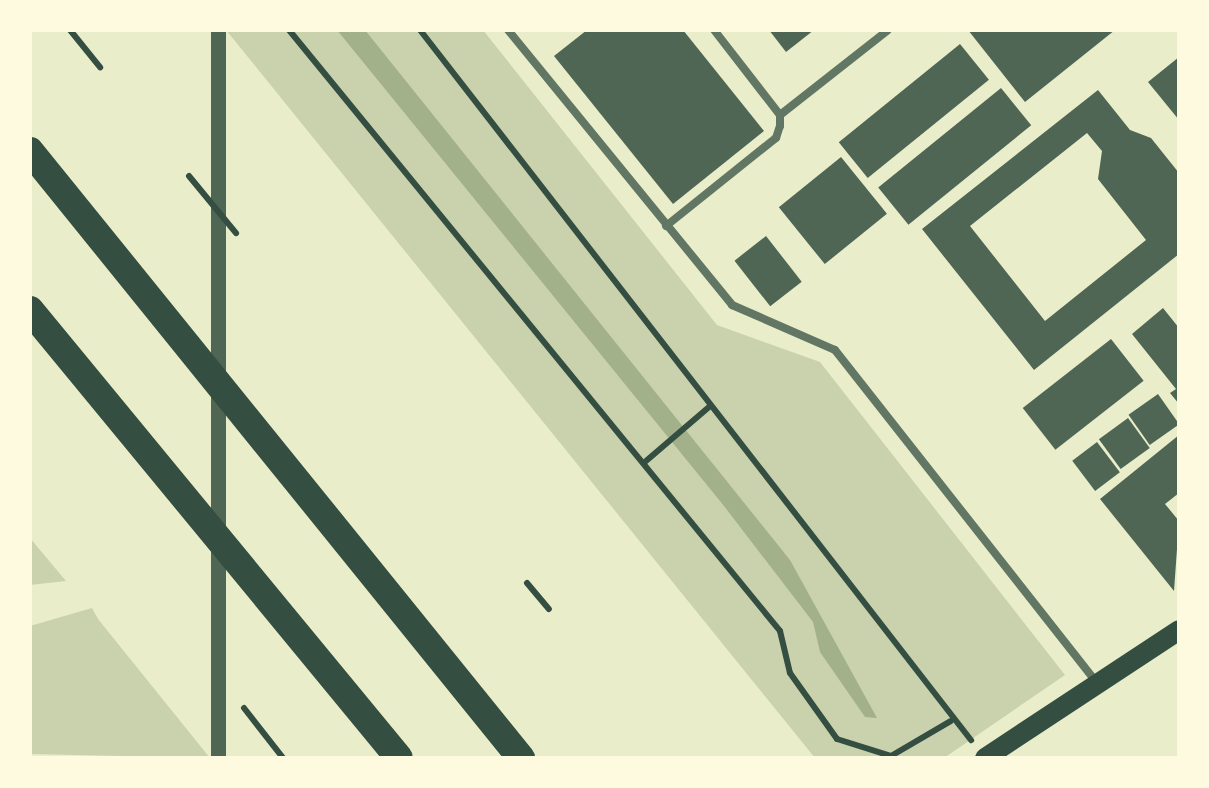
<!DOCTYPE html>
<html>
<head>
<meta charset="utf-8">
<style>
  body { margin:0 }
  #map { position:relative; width:1209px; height:788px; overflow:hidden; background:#e9edc9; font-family:Signika,sans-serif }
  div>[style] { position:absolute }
  .green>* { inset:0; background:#cad2ad }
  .water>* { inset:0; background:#a3b18a }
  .building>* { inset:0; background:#4f6655; transform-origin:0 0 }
  .path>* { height:6px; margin:-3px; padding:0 3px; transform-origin:3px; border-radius:3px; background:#344e41 }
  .service>* { height:8px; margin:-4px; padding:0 4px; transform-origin:4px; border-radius:4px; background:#617663 }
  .secondary>* { height:20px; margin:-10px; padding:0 10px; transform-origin:10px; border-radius:10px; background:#344e41 }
  .trunk>* { height:28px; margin:-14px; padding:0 14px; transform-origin:14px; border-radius:14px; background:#344e41 }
  span { translate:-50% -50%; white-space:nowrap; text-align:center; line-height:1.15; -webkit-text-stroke:9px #fefae0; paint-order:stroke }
  .frame { position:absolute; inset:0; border:32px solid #fefae0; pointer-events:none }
</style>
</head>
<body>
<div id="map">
  <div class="green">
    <div style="clip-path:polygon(226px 30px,483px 30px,717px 325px,820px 362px,1065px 675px,944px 758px,815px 758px)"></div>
    <div style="clip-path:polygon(30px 538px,66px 581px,30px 585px)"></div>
    <div style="clip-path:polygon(92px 608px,98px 619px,210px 758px,30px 754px,30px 626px)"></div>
  </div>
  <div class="water">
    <div style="clip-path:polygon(337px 30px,365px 30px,790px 560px,877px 718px,865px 717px,820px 652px,813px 622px,724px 506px)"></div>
  </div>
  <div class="building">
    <div style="left:211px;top:30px;width:15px;height:936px"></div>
    <div style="clip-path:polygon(587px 30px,683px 30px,764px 131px,673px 204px,554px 56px)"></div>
    <div style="clip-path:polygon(769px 30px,814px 30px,786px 52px)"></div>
    <div style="clip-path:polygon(968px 30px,1115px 30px,1025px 102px)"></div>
    <div style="left:960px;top:44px;width:46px;height:156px;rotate:51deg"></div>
    <div style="clip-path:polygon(1179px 57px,1179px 120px,1148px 82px)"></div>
    <div style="left:1001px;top:88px;width:48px;height:158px;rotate:51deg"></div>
    <div style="clip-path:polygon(evenodd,1098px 90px,1130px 130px,1151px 138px,1179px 173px,1179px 254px,1034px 370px,922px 229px,1098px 90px,1087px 133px,1102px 151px,1098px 179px,1146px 240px,1045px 321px,970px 226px,1087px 133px)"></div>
    <div style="left:841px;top:157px;width:73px;height:80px;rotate:51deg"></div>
    <div style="left:766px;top:236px;width:58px;height:40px;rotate:52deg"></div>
    <div style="clip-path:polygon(1163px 308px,1179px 328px,1179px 404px,1170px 393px,1176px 389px,1132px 334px)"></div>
    <div style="left:1111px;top:339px;width:53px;height:112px;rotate:52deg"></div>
    <div style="left:1158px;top:394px;width:37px;height:36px;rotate:55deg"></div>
    <div style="left:1128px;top:418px;width:37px;height:36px;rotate:54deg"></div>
    <div style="clip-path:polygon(1179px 435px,1179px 493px,1165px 504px,1179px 521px,1174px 591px,1100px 499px)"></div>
    <div style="left:1097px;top:442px;width:38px;height:31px;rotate:53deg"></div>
  </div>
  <div class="path">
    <div style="left:70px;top:30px;width:48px;rotate:51deg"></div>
    <div style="left:289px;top:30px;width:776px;rotate:50.75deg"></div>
    <div style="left:780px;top:631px;width:43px;rotate:76.6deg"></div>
    <div style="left:790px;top:673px;width:81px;rotate:54.5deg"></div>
    <div style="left:837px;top:739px;width:57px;rotate:17.5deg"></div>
    <div style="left:891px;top:756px;width:69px;rotate:-30.3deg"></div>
    <div style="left:420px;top:30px;width:899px;rotate:52.19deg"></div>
    <div style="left:189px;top:176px;width:74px;rotate:50.5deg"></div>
    <div style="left:646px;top:461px;width:83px;rotate:-40.6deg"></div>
    <div style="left:527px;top:583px;width:34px;rotate:50deg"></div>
    <div style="left:244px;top:708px;width:63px;rotate:52deg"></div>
  </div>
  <div class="service">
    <div style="left:508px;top:30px;width:355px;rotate:50.8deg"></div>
    <div style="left:732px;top:305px;width:112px;rotate:23.6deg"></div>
    <div style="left:835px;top:350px;width:424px;rotate:51.8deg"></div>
    <div style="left:780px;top:115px;width:137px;rotate:-38.2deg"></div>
    <div style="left:666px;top:226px;width:141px;rotate:-38.7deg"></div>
    <div style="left:776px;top:138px;width:13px;rotate:-72deg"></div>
    <div style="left:780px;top:126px;width:11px;rotate:-90deg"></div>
    <div style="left:780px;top:115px;width:108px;rotate:-127.8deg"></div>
  </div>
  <div class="secondary">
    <div style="left:985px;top:758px;width:232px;rotate:-33.4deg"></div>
  </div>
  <div class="trunk">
    <div style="left:30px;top:151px;width:781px;rotate:51.03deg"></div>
    <div style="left:30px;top:310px;width:580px;rotate:50.52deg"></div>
  </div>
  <div class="frame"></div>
</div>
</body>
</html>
